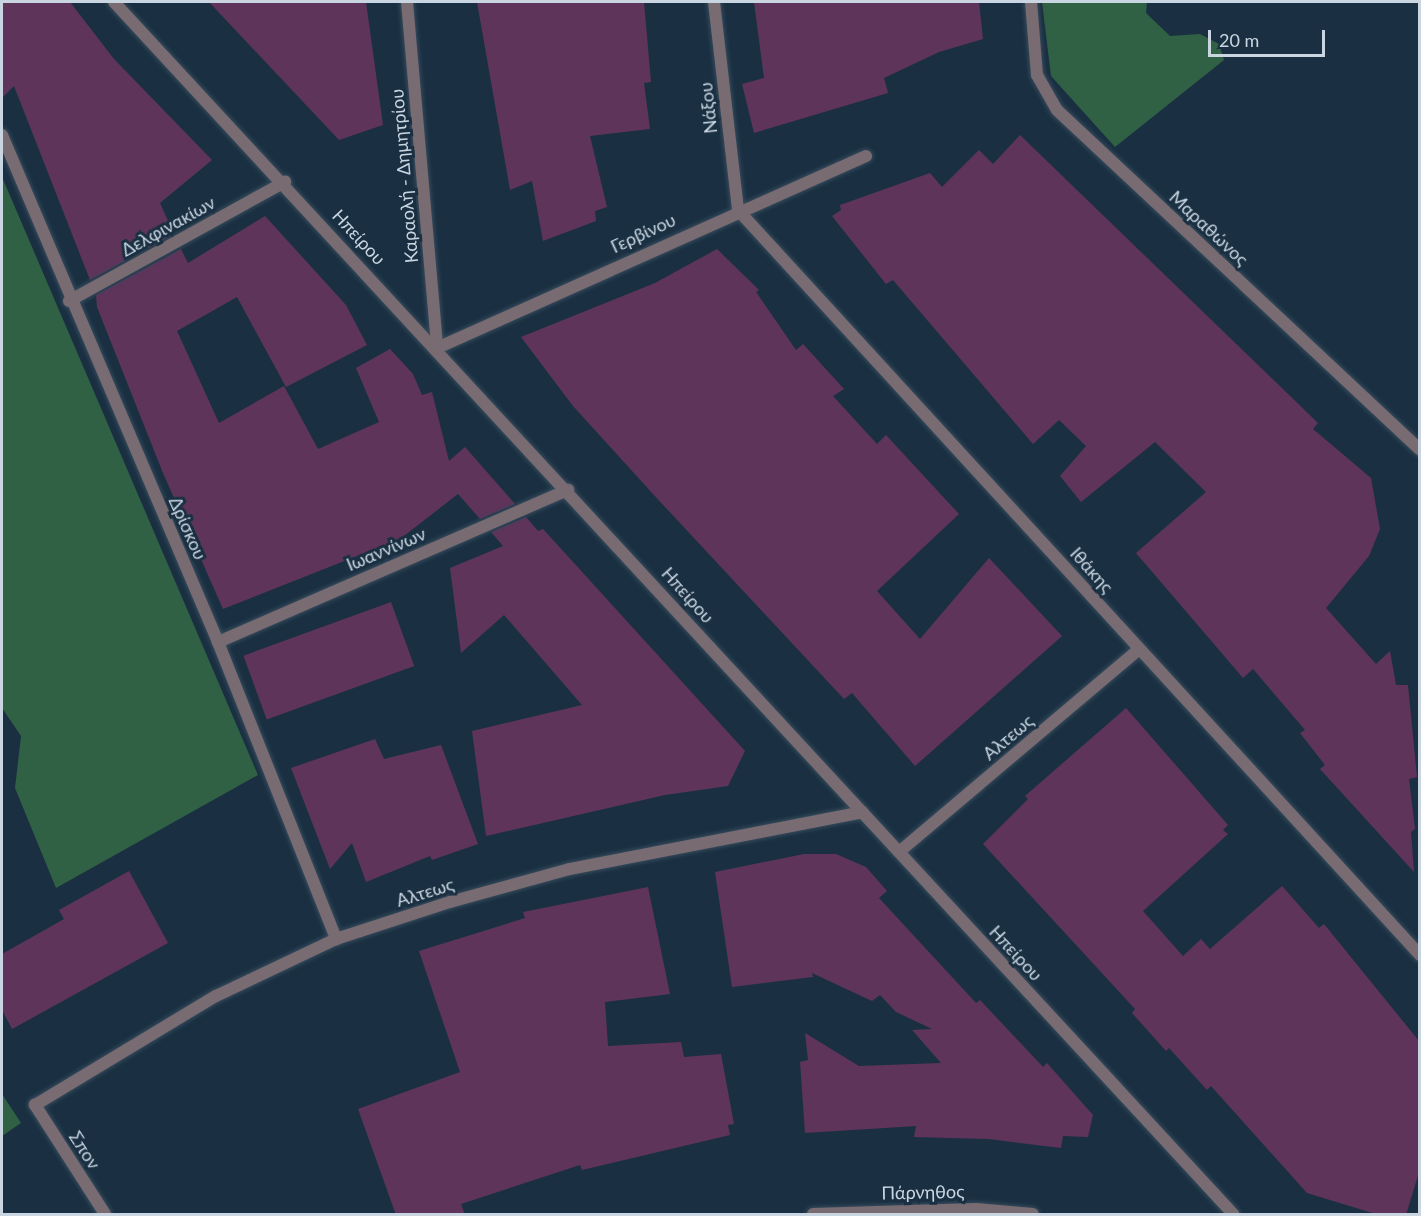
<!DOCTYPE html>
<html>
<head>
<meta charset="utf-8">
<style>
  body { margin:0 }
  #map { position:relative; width:1421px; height:1216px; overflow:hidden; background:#1a3042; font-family:Lato,sans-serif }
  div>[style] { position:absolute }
  .green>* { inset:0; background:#316144 }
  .building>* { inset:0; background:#5f345b; transform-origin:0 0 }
  .roads { filter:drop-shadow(0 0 2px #364b5c) drop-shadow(0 0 2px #364b5c) }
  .minor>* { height:12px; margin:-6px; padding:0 6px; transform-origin:6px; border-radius:6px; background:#796b72 }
  .tertiary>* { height:12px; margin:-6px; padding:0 6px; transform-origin:6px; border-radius:6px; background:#796b72 }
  span { translate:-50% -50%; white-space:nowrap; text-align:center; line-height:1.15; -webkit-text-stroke:6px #1a3042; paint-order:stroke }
  .street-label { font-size:18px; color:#c9d6e2 }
  .frame { position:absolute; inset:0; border:3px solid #c9d6e2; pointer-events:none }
  .scale { position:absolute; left:1208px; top:30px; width:117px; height:27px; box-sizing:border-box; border:3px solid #c9d6e2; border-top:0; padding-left:8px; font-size:18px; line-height:21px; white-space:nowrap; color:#c9d6e2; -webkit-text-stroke:4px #1a3042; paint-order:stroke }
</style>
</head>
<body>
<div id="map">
  <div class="green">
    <div style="clip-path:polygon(1042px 2px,1147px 2px,1146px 13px,1170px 36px,1200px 34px,1219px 44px,1224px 60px,1115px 147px,1051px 76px)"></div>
    <div style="clip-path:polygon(2px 177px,258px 775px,56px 888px,15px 788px,21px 736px,2px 708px)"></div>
    <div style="clip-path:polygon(2px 1094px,21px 1123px,2px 1136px)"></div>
  </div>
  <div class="building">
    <div style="clip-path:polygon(2px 2px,70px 2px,114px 59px,212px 160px,160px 203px,174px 234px,90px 280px,14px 86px,2px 98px)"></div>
    <div style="clip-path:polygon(209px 2px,366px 2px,383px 125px,339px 140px)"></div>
    <div style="clip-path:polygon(477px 2px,644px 2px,651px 82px,644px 83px,650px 129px,590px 136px,607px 207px,595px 211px,596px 221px,543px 241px,532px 181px,510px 190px)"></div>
    <div style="clip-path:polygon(754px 2px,979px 2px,983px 39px,939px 52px,884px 78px,888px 93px,754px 133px,742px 84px,764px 78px)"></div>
    <div style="clip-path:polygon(1020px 135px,1318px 423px,1313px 429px,1371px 478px,1380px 529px,1369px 556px,1326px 608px,1376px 664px,1390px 651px,1396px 685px,1408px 685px,1417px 777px,1409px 779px,1415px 829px,1411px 832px,1414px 872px,1320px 769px,1325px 765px,1300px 733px,1305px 730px,1253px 669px,1243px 678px,1136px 553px,1206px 492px,1155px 442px,1081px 502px,1060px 476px,1086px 446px,1059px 420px,1033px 444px,893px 280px,886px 284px,832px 216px,841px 210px,840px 205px,930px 173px,942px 187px,979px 150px,993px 164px)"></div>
    <div style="clip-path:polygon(265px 216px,346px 305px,367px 345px,286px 387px,237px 297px,177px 331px,219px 423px,284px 386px,318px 449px,379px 422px,356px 368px,390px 349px,413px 374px,422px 395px,432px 392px,449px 461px,465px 447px,515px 504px,480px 519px,458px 494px,400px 539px,223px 609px,163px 473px,97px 307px,96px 295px,181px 249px,188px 263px)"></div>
    <div style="clip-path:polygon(717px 249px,759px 290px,756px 292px,796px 350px,803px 344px,844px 389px,833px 396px,877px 444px,886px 435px,959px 514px,877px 591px,920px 639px,989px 558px,1062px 636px,915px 766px,852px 693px,844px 699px,653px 494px,573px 406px,521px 337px,655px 283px)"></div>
    <div style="clip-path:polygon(526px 517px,538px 531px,543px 529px,745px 751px,728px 786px,665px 795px,486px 836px,472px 731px,582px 705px,504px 615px,461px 653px,450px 568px,503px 546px,491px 532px)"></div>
    <div style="left:391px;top:602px;width:68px;height:157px;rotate:70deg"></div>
    <div style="clip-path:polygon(1126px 708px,1228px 825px,1223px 830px,1228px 834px,1143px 911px,1183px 956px,1201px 939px,1210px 949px,1282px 886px,1319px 928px,1324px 924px,1419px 1041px,1419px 1172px,1406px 1215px,1379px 1215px,1307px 1193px,1211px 1086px,1207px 1090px,1169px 1048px,1166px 1051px,1132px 1013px,1135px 1009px,983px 844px,1028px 799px,1025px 796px)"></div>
    <div style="clip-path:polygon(375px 739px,384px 759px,441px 745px,478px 844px,432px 860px,430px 856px,366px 882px,352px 843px,330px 869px,291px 768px)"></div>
    <div style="clip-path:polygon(804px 854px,836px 854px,866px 867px,887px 891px,879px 898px,976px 1003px,980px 1000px,1043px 1067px,1047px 1063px,1093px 1115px,1088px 1137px,1063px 1136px,1061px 1148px,989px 1139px,914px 1137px,916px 1126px,805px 1133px,800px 1062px,808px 1060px,805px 1033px,859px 1066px,941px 1063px,912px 1030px,932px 1029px,896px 1012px,880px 995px,872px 1001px,812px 973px,813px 977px,732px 987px,715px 872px)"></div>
    <div style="clip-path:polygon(129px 871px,168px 943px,12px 1029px,2px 1010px,2px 954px,64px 919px,59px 910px)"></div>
    <div style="clip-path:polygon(648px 887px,670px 994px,605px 1002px,608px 1046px,681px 1042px,684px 1057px,721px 1054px,734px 1124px,728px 1125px,730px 1135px,582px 1170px,580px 1165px,461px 1204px,465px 1215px,396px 1215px,358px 1109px,460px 1072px,419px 951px,525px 918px,523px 912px)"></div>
  </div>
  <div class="roads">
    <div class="minor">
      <div style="left:114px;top:2px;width:1650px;rotate:47.28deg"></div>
      <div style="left:407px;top:2px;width:347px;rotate:85deg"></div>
      <div style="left:437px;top:348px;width:470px;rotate:-24.1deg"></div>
      <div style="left:714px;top:2px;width:209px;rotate:83.4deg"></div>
      <div style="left:1031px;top:2px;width:73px;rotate:85.3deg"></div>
      <div style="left:1037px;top:75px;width:40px;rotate:60.3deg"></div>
      <div style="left:1057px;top:110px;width:497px;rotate:43.1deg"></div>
      <div style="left:2px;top:135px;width:551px;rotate:66.92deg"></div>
      <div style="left:218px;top:642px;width:320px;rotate:68.3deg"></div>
      <div style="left:738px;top:210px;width:1010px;rotate:47.53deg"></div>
      <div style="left:69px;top:301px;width:247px;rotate:-28.9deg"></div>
      <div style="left:218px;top:642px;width:382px;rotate:-23.5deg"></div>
      <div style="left:899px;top:852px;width:314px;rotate:-40.2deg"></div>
      <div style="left:105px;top:1214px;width:130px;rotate:-122.7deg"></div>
      <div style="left:35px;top:1105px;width:211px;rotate:-31.1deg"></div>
      <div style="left:216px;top:996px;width:133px;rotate:-25.4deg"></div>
      <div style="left:336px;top:939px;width:120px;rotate:-18deg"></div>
      <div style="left:450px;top:902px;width:124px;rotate:-15.4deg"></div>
      <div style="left:570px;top:869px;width:298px;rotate:-11deg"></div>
    </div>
    <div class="tertiary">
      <div style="left:813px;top:1214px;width:163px;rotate:-1.8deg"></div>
      <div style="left:976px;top:1209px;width:57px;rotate:5deg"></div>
    </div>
  </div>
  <div class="street-label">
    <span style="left:708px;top:108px;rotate:-96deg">Νάξου</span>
    <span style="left:404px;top:176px;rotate:-95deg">Καραολή - Δημητρίου</span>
    <span style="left:168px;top:226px;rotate:-29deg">Δελφινακίων</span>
    <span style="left:1209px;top:228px;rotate:43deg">Μαραθώνος</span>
    <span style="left:643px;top:233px;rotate:-25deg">Γερβίνου</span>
    <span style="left:359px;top:237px;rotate:47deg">Ηπείρου</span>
    <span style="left:188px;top:528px;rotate:66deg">Δρίσκου</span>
    <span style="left:386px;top:549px;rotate:-23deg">Ιωαννίνων</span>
    <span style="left:1092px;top:570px;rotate:48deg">Ιθάκης</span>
    <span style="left:688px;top:595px;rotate:48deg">Ηπείρου</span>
    <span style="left:1008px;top:737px;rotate:-40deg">Αλτεως</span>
    <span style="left:425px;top:892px;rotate:-17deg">Αλτεως</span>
    <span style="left:1016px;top:953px;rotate:47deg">Ηπείρου</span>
    <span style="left:85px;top:1150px;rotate:57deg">Σπον</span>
    <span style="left:923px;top:1192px;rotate:-1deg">Πάρνηθος</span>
  </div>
  <div class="frame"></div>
  <div class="scale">20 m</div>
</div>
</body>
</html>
